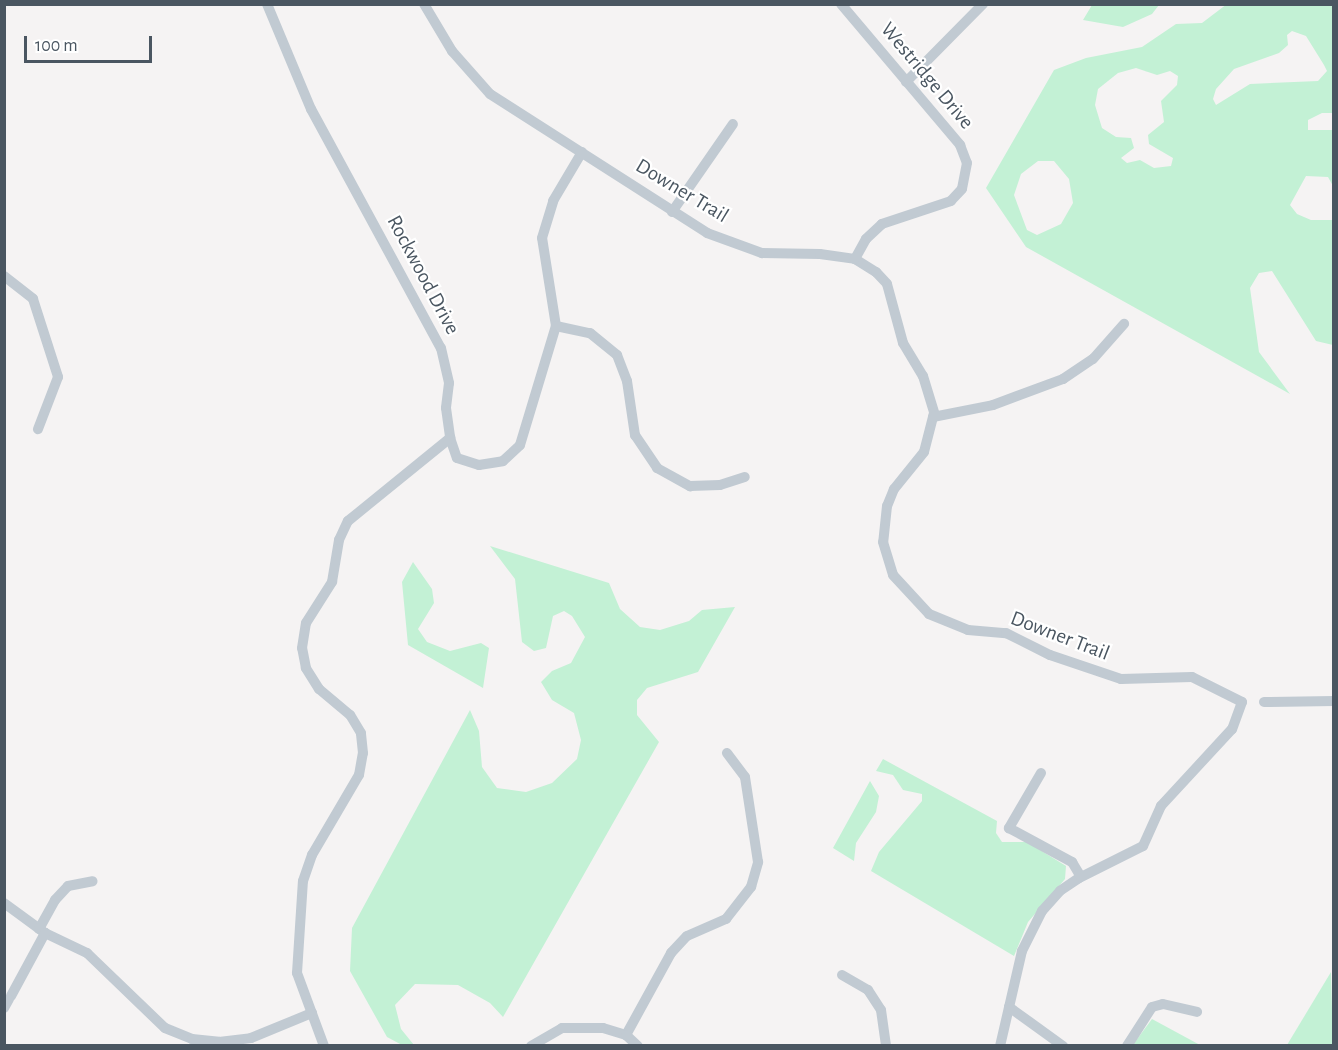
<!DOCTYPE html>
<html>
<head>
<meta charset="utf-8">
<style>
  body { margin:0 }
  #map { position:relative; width:1338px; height:1050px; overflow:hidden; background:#f5f3f3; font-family:"Alegreya Sans",sans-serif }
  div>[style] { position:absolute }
  .green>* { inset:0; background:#c3f1d5 }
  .minor>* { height:10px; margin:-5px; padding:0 5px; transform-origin:5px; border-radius:5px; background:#c1cad2 }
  span { translate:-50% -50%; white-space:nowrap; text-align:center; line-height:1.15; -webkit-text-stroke:4.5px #fff; paint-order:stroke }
  .street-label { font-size:21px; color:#4a5661 }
  .frame { position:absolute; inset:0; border:6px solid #4a5661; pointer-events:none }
  .scale { position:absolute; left:24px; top:36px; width:128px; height:27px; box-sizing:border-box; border:3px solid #4a5661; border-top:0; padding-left:8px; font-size:18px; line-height:21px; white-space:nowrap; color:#4a5661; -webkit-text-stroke:4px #fff; paint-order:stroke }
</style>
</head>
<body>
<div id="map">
  <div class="green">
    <div style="clip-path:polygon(evenodd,1227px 4px,1333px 5px,1333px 113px,1322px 113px,1308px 120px,1308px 130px,1333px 130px,1333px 186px,1328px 177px,1306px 176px,1290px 205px,1297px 214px,1311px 220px,1333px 220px,1333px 345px,1316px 341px,1272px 271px,1259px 273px,1250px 288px,1259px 352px,1290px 394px,1026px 247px,986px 188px,1054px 70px,1086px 58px,1142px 47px,1176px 24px,1202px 23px,1227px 4px,1292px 31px,1306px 36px,1324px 65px,1327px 71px,1318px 81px,1250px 84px,1216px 105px,1213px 99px,1216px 89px,1234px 69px,1279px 53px,1288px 45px,1287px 35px,1292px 31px,1227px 4px,1136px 68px,1157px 75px,1170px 71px,1178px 76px,1177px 85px,1161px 101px,1164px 122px,1148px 135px,1149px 144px,1173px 158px,1171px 166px,1154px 168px,1140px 160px,1127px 163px,1121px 158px,1134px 148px,1131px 138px,1116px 137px,1102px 128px,1095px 105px,1098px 89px,1118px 73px,1136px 68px,1227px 4px,1038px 161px,1054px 161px,1069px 179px,1073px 203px,1061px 224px,1037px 235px,1027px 230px,1014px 195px,1021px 174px,1038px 161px)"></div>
    <div style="clip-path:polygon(1092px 5px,1092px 4px,1159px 5px,1152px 14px,1123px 27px,1083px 20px)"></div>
    <div style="clip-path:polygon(490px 546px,609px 583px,620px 609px,640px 627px,660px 630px,689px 621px,702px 610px,735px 607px,698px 672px,647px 688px,637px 700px,637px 715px,659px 742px,503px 1017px,490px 1003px,458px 985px,415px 984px,395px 1005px,401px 1029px,414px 1045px,402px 1045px,387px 1037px,350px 971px,352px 928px,470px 710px,479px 731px,482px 767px,497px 788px,526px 792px,552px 783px,577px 759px,581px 740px,574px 713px,552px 700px,541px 682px,552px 671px,571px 663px,585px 637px,572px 616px,564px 611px,553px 616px,546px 648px,534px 651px,522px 642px,515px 579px)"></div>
    <div style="clip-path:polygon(413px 562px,432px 589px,434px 603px,418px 629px,427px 642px,450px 651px,481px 643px,489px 648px,483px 688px,408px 645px,402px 582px)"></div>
    <div style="clip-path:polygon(883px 759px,997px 821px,996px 833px,1002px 842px,1027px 842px,1066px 866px,1065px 879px,1028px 922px,1014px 956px,871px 871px,879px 852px,922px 801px,922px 794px,903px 790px,893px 775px,876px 771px)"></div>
    <div style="clip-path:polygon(870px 781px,879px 796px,876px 812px,856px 843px,854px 861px,833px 848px)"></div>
    <div style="clip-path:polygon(1331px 972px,1333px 1045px,1287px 1045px)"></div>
    <div style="clip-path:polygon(1152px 1019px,1200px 1045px,1132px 1046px)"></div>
  </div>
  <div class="minor">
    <div style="left:267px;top:4px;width:114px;rotate:67.3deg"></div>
    <div style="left:311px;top:109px;width:272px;rotate:61.5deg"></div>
    <div style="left:441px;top:348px;width:36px;rotate:77deg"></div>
    <div style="left:449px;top:383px;width:25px;rotate:97deg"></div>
    <div style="left:446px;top:408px;width:30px;rotate:82deg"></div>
    <div style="left:450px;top:438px;width:21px;rotate:71deg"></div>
    <div style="left:457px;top:458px;width:23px;rotate:18deg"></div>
    <div style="left:479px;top:465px;width:24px;rotate:-9deg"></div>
    <div style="left:503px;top:461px;width:23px;rotate:-43deg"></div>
    <div style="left:520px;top:445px;width:124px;rotate:-73.2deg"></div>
    <div style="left:556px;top:326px;width:89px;rotate:-99deg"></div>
    <div style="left:542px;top:238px;width:39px;rotate:-73deg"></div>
    <div style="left:553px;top:201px;width:57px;rotate:-59.4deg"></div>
    <div style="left:424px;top:4px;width:55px;rotate:59.2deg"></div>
    <div style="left:452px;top:51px;width:57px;rotate:48.5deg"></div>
    <div style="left:490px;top:94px;width:258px;rotate:32.6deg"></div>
    <div style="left:707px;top:233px;width:59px;rotate:20deg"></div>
    <div style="left:762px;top:253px;width:58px;rotate:1deg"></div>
    <div style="left:820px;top:254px;width:35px;rotate:8deg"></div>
    <div style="left:855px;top:259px;width:25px;rotate:32deg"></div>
    <div style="left:876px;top:272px;width:16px;rotate:47deg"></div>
    <div style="left:887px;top:284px;width:61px;rotate:74.8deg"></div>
    <div style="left:903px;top:343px;width:39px;rotate:59deg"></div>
    <div style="left:923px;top:376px;width:39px;rotate:73deg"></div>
    <div style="left:934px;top:413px;width:40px;rotate:104.4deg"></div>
    <div style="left:924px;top:452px;width:48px;rotate:129deg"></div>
    <div style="left:894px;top:489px;width:18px;rotate:112deg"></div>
    <div style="left:887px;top:506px;width:36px;rotate:96deg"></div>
    <div style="left:883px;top:542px;width:34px;rotate:73deg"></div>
    <div style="left:893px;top:575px;width:53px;rotate:47.3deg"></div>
    <div style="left:929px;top:614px;width:42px;rotate:22.3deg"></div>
    <div style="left:968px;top:630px;width:38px;rotate:5deg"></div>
    <div style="left:1006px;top:633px;width:49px;rotate:26.6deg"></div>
    <div style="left:1050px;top:655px;width:75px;rotate:18.7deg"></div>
    <div style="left:1121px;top:679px;width:71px;rotate:-1.6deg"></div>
    <div style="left:1192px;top:677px;width:56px;rotate:26.6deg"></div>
    <div style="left:1242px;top:702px;width:29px;rotate:110deg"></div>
    <div style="left:1232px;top:729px;width:105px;rotate:132.7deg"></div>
    <div style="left:1161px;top:806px;width:44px;rotate:114.2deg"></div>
    <div style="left:1143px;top:846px;width:72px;rotate:153.4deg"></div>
    <div style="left:1079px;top:878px;width:23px;rotate:146deg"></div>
    <div style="left:1060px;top:891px;width:27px;rotate:132deg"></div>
    <div style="left:1042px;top:911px;width:45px;rotate:116.6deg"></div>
    <div style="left:1022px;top:951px;width:98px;rotate:103deg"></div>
    <div style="left:841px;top:4px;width:185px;rotate:49.8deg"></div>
    <div style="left:960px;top:145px;width:19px;rotate:69deg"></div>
    <div style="left:967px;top:163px;width:26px;rotate:101deg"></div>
    <div style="left:962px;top:189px;width:16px;rotate:133deg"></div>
    <div style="left:951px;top:201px;width:73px;rotate:161.6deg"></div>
    <div style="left:882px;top:224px;width:22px;rotate:137deg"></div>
    <div style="left:866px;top:239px;width:23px;rotate:119deg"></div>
    <div style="left:906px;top:82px;width:110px;rotate:-45.4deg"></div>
    <div style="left:672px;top:212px;width:107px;rotate:-55.3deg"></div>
    <div style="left:4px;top:276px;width:37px;rotate:38deg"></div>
    <div style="left:33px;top:299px;width:82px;rotate:72.2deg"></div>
    <div style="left:58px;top:377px;width:56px;rotate:111deg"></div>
    <div style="left:556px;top:326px;width:35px;rotate:12deg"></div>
    <div style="left:590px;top:333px;width:35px;rotate:39deg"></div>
    <div style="left:617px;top:355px;width:28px;rotate:69deg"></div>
    <div style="left:627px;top:381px;width:55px;rotate:81.6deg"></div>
    <div style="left:635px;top:435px;width:40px;rotate:56deg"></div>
    <div style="left:657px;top:468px;width:38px;rotate:29deg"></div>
    <div style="left:690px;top:486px;width:30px;rotate:-2deg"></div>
    <div style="left:720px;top:485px;width:26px;rotate:-18deg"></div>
    <div style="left:933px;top:417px;width:61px;rotate:-11.3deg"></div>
    <div style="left:993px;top:405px;width:75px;rotate:-20.4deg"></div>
    <div style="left:1063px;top:379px;width:36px;rotate:-34deg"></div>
    <div style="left:1093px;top:359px;width:47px;rotate:-48.5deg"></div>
    <div style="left:1264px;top:702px;width:70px;rotate:-0.8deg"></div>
    <div style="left:1041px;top:773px;width:64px;rotate:120.2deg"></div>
    <div style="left:1009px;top:828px;width:72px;rotate:28.4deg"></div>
    <div style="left:1072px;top:862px;width:17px;rotate:59deg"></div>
    <div style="left:4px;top:903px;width:51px;rotate:36.2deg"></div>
    <div style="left:45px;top:933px;width:47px;rotate:25.5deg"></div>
    <div style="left:87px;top:953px;width:108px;rotate:43.9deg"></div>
    <div style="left:165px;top:1028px;width:29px;rotate:22deg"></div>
    <div style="left:192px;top:1039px;width:27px;rotate:6deg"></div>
    <div style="left:219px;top:1042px;width:32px;rotate:-7deg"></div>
    <div style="left:251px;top:1038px;width:66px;rotate:-22.3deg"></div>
    <div style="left:39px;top:929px;width:33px;rotate:-61deg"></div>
    <div style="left:55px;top:900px;width:19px;rotate:-47deg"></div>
    <div style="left:68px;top:886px;width:25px;rotate:-11deg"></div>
    <div style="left:842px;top:975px;width:30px;rotate:30deg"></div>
    <div style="left:868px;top:990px;width:24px;rotate:57deg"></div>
    <div style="left:881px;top:1010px;width:36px;rotate:82deg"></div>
    <div style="left:11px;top:996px;width:72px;rotate:-61.6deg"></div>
    <div style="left:1009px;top:1007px;width:67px;rotate:35.8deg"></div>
    <div style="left:4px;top:1008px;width:10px;rotate:-61deg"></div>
    <div style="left:626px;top:1035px;width:94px;rotate:-61.2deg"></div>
    <div style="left:671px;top:953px;width:23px;rotate:-47deg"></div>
    <div style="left:687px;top:936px;width:43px;rotate:-23.6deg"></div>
    <div style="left:726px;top:919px;width:41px;rotate:-52deg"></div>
    <div style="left:751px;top:887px;width:26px;rotate:-74deg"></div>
    <div style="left:758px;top:862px;width:86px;rotate:-98.7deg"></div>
    <div style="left:745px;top:777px;width:30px;rotate:-127deg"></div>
    <div style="left:324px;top:1046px;width:78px;rotate:-110.3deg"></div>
    <div style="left:297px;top:973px;width:92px;rotate:-86.3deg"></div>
    <div style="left:303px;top:881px;width:28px;rotate:-71deg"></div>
    <div style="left:312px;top:855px;width:93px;rotate:-59.6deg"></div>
    <div style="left:359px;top:775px;width:22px;rotate:-80deg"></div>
    <div style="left:363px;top:753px;width:20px;rotate:-96deg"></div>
    <div style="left:361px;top:733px;width:21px;rotate:-121deg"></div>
    <div style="left:350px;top:715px;width:40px;rotate:-140deg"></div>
    <div style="left:319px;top:689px;width:25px;rotate:-122deg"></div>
    <div style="left:306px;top:668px;width:20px;rotate:-101deg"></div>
    <div style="left:302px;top:648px;width:25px;rotate:-81deg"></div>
    <div style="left:306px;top:623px;width:49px;rotate:-57.6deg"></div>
    <div style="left:332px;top:582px;width:43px;rotate:-80.5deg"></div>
    <div style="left:339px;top:540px;width:21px;rotate:-65deg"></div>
    <div style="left:348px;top:521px;width:132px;rotate:-39.1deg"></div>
    <div style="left:531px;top:1046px;width:36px;rotate:-30deg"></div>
    <div style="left:562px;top:1028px;width:41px"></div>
    <div style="left:603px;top:1028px;width:24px;rotate:17deg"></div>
    <div style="left:626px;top:1035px;width:16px;rotate:43deg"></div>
    <div style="left:1127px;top:1046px;width:46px;rotate:-57.3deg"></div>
    <div style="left:1152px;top:1007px;width:11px;rotate:-15deg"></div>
    <div style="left:1163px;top:1004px;width:35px;rotate:13deg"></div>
  </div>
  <div class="street-label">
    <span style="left:927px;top:76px;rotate:50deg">Westridge Drive</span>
    <span style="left:682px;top:191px;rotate:31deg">Downer Trail</span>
    <span style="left:423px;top:275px;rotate:62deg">Rockwood Drive</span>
    <span style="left:1060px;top:636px;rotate:21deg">Downer Trail</span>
  </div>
  <div class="frame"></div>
  <div class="scale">100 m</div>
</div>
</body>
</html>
